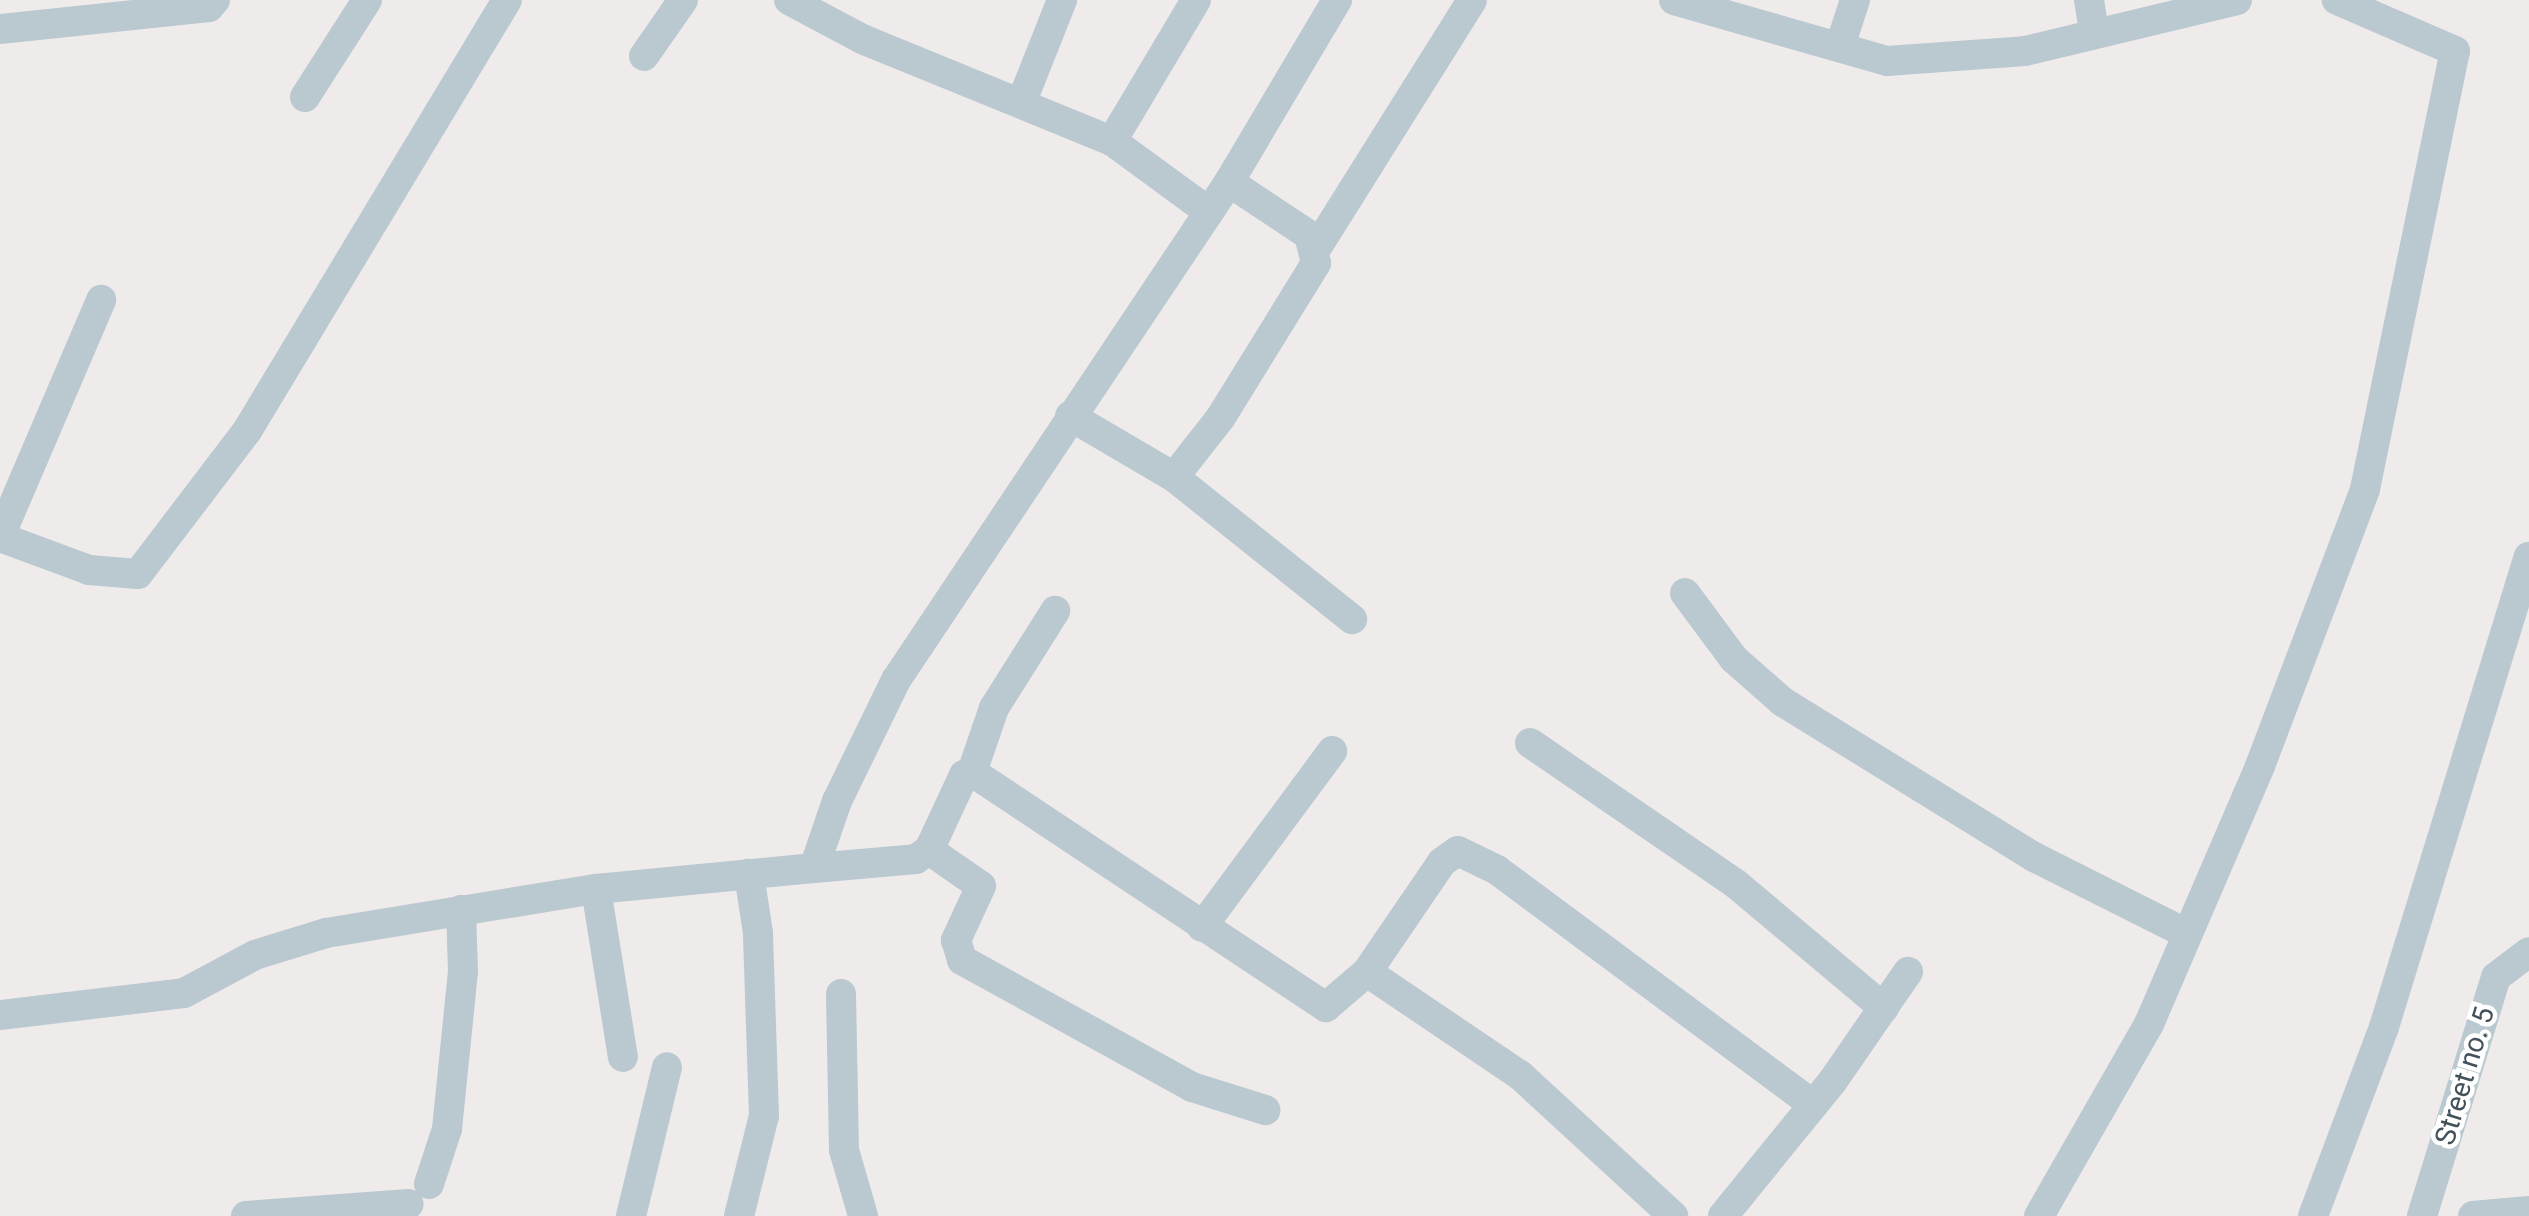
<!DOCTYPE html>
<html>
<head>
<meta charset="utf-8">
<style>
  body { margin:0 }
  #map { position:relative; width:2529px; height:1216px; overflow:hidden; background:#efebeb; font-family:Roboto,sans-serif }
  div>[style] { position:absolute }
  .minor>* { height:30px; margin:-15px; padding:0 15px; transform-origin:15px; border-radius:15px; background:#bac8d0 }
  span { translate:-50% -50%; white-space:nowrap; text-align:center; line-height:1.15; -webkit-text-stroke:9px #fff; paint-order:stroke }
  .street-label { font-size:28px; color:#42515a }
</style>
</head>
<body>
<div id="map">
  <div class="minor">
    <div style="left:789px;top:0;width:83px;rotate:28.1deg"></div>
    <div style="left:862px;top:39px;width:270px;rotate:22.2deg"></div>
    <div style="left:1112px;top:141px;width:120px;rotate:36.2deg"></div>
    <div style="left:1674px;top:0;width:222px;rotate:16deg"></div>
    <div style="left:1887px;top:61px;width:138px;rotate:-4.1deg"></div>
    <div style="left:2025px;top:51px;width:218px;rotate:-13.5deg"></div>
    <div style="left:2089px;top:0;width:33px;rotate:81deg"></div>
    <div style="left:0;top:29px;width:210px;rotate:-6deg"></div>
    <div style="left:209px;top:7px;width:9px;rotate:-49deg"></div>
    <div style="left:1841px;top:43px;width:45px;rotate:-72deg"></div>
    <div style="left:644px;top:56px;width:68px;rotate:-55.1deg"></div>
    <div style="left:305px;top:97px;width:115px;rotate:-57.4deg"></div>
    <div style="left:1022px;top:101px;width:109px;rotate:-68.4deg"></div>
    <div style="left:1112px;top:141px;width:164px;rotate:-59.2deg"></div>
    <div style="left:1314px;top:252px;width:297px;rotate:-57.9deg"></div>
    <div style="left:1070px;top:416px;width:121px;rotate:30.4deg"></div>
    <div style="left:1174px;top:477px;width:76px;rotate:-51.9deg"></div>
    <div style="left:1221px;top:417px;width:181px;rotate:-58.3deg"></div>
    <div style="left:1316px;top:263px;width:29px;rotate:-104deg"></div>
    <div style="left:1309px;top:235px;width:96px;rotate:-146.5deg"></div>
    <div style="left:1174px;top:477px;width:228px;rotate:38.6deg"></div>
    <div style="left:0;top:536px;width:257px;rotate:-66.8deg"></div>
    <div style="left:0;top:537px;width:95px;rotate:20.3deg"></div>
    <div style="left:89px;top:570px;width:49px;rotate:4.7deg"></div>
    <div style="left:138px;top:574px;width:180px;rotate:-52.7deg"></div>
    <div style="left:247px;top:431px;width:503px;rotate:-58.9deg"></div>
    <div style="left:1685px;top:593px;width:82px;rotate:53.4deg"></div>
    <div style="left:1734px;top:659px;width:65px;rotate:41.3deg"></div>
    <div style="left:1783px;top:702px;width:295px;rotate:31.7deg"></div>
    <div style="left:2034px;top:857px;width:169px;rotate:26.7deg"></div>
    <div style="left:1530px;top:743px;width:250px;rotate:34.4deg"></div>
    <div style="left:1736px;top:884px;width:193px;rotate:40deg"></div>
    <div style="left:972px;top:772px;width:68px;rotate:-71deg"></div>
    <div style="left:994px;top:708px;width:115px;rotate:-57.8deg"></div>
    <div style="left:929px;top:850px;width:63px;rotate:34.7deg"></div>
    <div style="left:981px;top:886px;width:60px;rotate:114.8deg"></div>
    <div style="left:956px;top:940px;width:21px;rotate:73deg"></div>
    <div style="left:962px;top:960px;width:263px;rotate:28.9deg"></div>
    <div style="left:1192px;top:1087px;width:77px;rotate:17.5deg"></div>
    <div style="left:814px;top:868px;width:102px;rotate:-5deg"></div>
    <div style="left:916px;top:859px;width:16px;rotate:-35deg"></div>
    <div style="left:929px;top:850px;width:83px;rotate:-65deg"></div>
    <div style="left:964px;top:775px;width:9px;rotate:-21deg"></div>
    <div style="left:972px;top:772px;width:425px;rotate:33.6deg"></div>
    <div style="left:1326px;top:1007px;width:54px;rotate:-40.5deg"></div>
    <div style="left:1367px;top:972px;width:133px;rotate:-55.7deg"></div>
    <div style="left:1442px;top:862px;width:19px;rotate:-35deg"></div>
    <div style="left:1458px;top:851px;width:43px;rotate:26deg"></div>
    <div style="left:1497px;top:870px;width:394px;rotate:36.6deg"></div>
    <div style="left:596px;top:889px;width:170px;rotate:80.9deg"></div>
    <div style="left:1202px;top:927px;width:219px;rotate:-53.5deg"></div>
    <div style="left:1367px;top:972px;width:186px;rotate:34deg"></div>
    <div style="left:1521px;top:1076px;width:207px;rotate:42.6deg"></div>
    <div style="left:841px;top:994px;width:156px;rotate:88.9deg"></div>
    <div style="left:844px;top:1150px;width:69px;rotate:73.9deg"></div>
    <div style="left:0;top:1015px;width:185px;rotate:-6.8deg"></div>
    <div style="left:184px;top:993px;width:81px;rotate:-28.2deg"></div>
    <div style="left:255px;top:955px;width:74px;rotate:-17.2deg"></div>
    <div style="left:326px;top:933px;width:274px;rotate:-9.3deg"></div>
    <div style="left:596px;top:889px;width:219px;rotate:-5.5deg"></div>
    <div style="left:814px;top:868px;width:71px;rotate:-71.1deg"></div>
    <div style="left:837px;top:801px;width:135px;rotate:-64deg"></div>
    <div style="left:896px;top:680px;width:599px;rotate:-56.23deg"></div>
    <div style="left:1229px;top:182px;width:212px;rotate:-59.3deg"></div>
    <div style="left:429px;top:1184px;width:58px;rotate:-71.9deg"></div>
    <div style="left:447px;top:1129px;width:158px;rotate:-84.2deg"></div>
    <div style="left:463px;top:972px;width:62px;rotate:-91.8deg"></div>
    <div style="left:246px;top:1216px;width:163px;rotate:-4.2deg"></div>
    <div style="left:631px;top:1216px;width:153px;rotate:-76.4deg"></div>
    <div style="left:739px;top:1216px;width:103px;rotate:-76deg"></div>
    <div style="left:764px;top:1116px;width:183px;rotate:-91.9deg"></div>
    <div style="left:758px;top:933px;width:60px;rotate:-98.7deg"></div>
    <div style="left:1723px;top:1216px;width:173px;rotate:-50.9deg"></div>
    <div style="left:1832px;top:1082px;width:134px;rotate:-55.4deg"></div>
    <div style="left:2039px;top:1216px;width:221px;rotate:-60.2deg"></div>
    <div style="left:2149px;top:1024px;width:281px;rotate:-66.7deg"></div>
    <div style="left:2260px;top:766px;width:296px;rotate:-69.2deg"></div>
    <div style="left:2365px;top:489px;width:447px;rotate:-78.4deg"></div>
    <div style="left:2455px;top:51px;width:129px;rotate:-156.6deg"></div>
    <div style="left:2313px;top:1216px;width:202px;rotate:-69.4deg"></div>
    <div style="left:2384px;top:1027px;width:492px;rotate:-72.9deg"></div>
    <div style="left:2422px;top:1216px;width:250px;rotate:-72.8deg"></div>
    <div style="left:2496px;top:977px;width:41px;rotate:-37.1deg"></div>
    <div style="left:2473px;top:1216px;width:56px;rotate:-5.1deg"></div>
  </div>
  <div class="street-label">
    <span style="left:2465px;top:1076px;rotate:-73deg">Street no. 5</span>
  </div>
</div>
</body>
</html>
